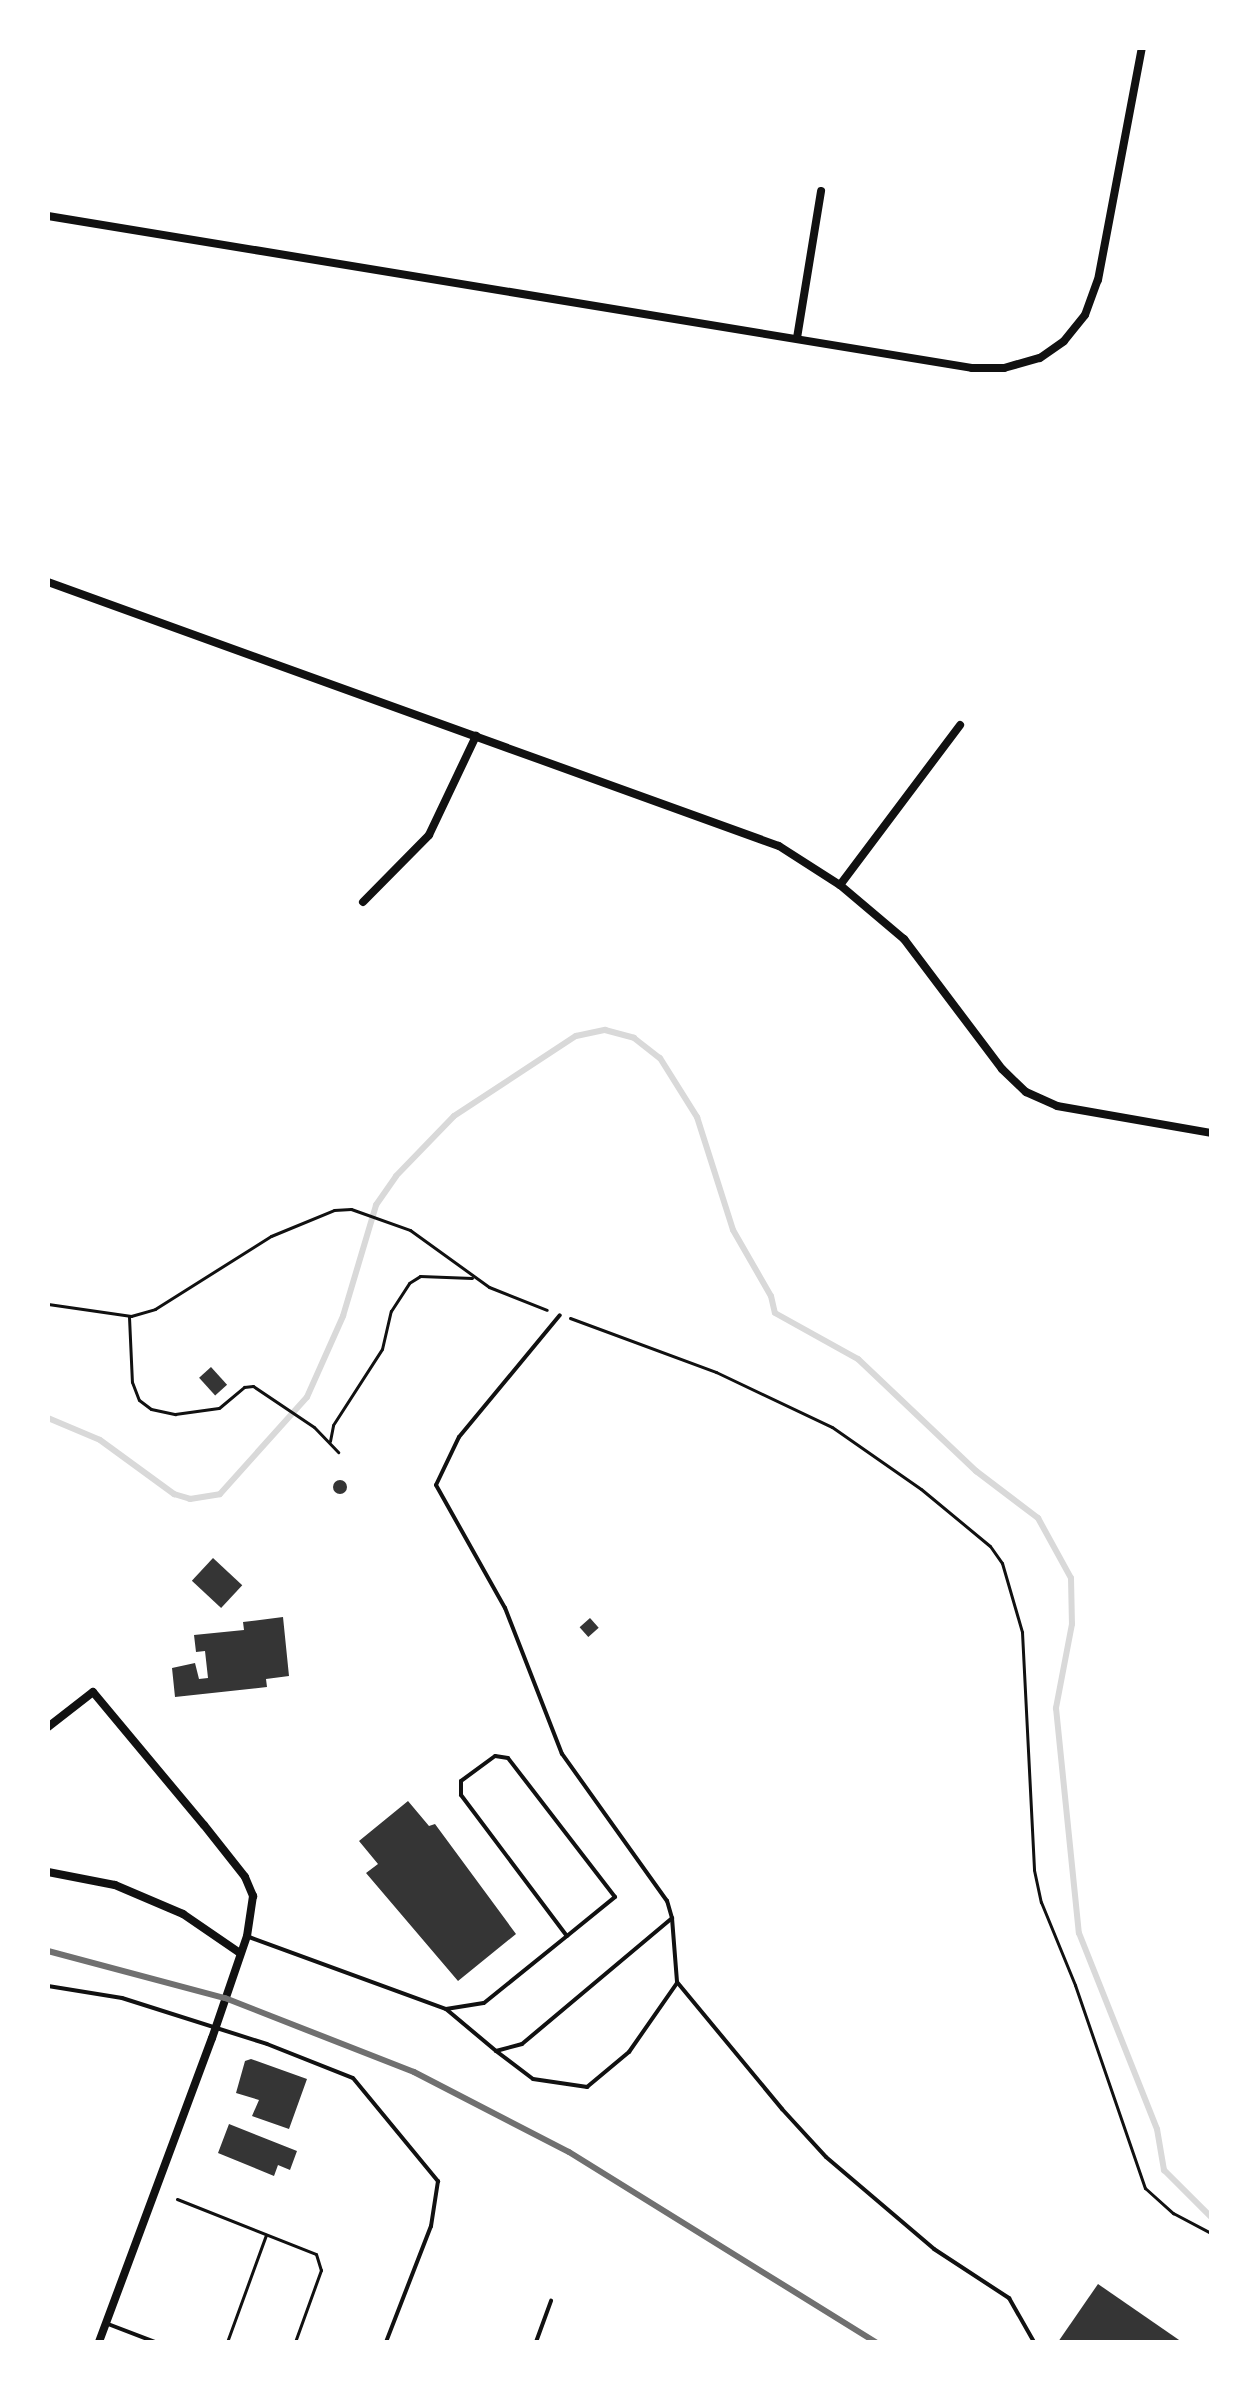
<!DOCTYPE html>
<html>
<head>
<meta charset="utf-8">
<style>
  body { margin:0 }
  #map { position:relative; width:1259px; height:2390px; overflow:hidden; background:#fff; font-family:"Playfair Display",serif }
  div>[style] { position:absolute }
  .stream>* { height:6px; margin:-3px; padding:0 3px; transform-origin:3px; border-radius:3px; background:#d9d9d9 }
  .building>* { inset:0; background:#353535; transform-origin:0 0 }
  .round { border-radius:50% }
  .path>* { height:3px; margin:-1.5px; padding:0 1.5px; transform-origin:1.5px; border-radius:1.5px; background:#111 }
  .service>* { height:4px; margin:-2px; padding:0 2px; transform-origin:2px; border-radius:2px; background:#111 }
  .minor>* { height:8px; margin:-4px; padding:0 4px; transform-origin:4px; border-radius:4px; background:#111 }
  .rail>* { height:6px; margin:-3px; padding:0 3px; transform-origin:3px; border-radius:3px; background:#707070 }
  span { translate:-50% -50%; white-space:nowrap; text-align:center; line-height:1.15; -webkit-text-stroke:8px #fff; paint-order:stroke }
  .frame { position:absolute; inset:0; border:50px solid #fff; pointer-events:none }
</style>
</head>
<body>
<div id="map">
  <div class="stream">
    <div style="left:48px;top:1418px;width:56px;rotate:22.9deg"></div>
    <div style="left:100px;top:1440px;width:92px;rotate:36.1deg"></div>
    <div style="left:174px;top:1494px;width:17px;rotate:17deg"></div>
    <div style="left:190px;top:1499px;width:30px;rotate:-9deg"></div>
    <div style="left:220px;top:1494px;width:130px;rotate:-48.1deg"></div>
    <div style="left:307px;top:1397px;width:89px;rotate:-66deg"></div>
    <div style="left:343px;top:1316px;width:116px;rotate:-73.4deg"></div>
    <div style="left:376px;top:1205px;width:35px;rotate:-55deg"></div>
    <div style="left:396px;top:1176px;width:83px;rotate:-46deg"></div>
    <div style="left:454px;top:1116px;width:146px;rotate:-33.3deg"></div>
    <div style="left:576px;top:1036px;width:30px;rotate:-12deg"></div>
    <div style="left:605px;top:1030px;width:30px;rotate:15deg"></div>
    <div style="left:634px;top:1038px;width:33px;rotate:38deg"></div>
    <div style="left:660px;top:1058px;width:70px;rotate:57.9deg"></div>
    <div style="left:697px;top:1117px;width:119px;rotate:72.3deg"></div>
    <div style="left:733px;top:1230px;width:76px;rotate:60.1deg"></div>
    <div style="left:771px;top:1296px;width:17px;rotate:77deg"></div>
    <div style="left:775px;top:1313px;width:95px;rotate:29deg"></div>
    <div style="left:858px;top:1359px;width:163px;rotate:43.5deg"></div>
    <div style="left:976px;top:1471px;width:78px;rotate:37.2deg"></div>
    <div style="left:1038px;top:1518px;width:68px;rotate:61.2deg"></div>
    <div style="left:1071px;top:1578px;width:46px;rotate:88.8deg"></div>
    <div style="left:1072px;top:1624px;width:86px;rotate:100.8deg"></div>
    <div style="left:1056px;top:1708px;width:226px;rotate:84.2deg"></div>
    <div style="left:1079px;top:1933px;width:211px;rotate:68.3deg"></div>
    <div style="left:1157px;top:2129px;width:42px;rotate:80.3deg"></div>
    <div style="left:1164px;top:2170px;width:66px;rotate:45deg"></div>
  </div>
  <div class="building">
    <div style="left:211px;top:1367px;width:24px;height:16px;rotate:48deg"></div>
    <div class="round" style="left:333px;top:1480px;width:14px;height:14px"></div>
    <div style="left:213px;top:1558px;width:40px;height:31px;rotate:43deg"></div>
    <div style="clip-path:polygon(283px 1617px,289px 1676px,266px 1679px,267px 1687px,175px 1697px,172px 1668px,195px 1663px,199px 1679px,208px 1678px,205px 1651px,196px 1652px,194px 1635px,244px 1630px,243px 1622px)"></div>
    <div style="left:590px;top:1618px;width:13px;height:14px;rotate:48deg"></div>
    <div style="clip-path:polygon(408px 1801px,429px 1826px,435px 1824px,516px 1934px,458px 1981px,366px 1873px,378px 1864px,359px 1841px)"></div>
    <div style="clip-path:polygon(251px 2059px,307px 2079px,289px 2129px,252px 2116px,259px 2100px,236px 2093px,245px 2061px)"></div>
    <div style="clip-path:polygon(229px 2124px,297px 2151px,290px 2170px,278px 2165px,274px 2176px,218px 2153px)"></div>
    <div style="clip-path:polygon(1098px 2284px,1182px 2342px,1058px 2342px)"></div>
  </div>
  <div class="path">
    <div style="left:48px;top:1304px;width:84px;rotate:8.2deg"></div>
    <div style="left:131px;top:1316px;width:25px;rotate:-16deg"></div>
    <div style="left:155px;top:1309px;width:137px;rotate:-32.2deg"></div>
    <div style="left:271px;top:1236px;width:68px;rotate:-22.4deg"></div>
    <div style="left:334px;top:1210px;width:17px;rotate:-3deg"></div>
    <div style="left:351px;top:1209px;width:63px;rotate:19.6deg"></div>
    <div style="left:410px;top:1230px;width:97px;rotate:35.8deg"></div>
    <div style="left:489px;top:1287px;width:62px;rotate:21.6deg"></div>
    <div style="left:129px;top:1317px;width:65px;rotate:87.4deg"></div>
    <div style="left:132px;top:1382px;width:19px;rotate:69deg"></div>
    <div style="left:139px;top:1400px;width:15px;rotate:37deg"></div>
    <div style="left:151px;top:1409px;width:25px;rotate:12deg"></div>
    <div style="left:175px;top:1414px;width:44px;rotate:-7.8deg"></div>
    <div style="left:219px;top:1408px;width:33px;rotate:-40deg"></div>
    <div style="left:244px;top:1387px;width:9px;rotate:-6deg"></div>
    <div style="left:253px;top:1386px;width:73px;rotate:33.9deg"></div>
    <div style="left:314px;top:1427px;width:35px;rotate:46deg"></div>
    <div style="left:570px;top:1318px;width:156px;rotate:20.3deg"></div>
    <div style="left:716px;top:1372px;width:128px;rotate:25.4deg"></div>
    <div style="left:832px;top:1427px;width:108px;rotate:34.9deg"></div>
    <div style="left:921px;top:1489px;width:89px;rotate:39.6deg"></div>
    <div style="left:990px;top:1546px;width:21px;rotate:55deg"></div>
    <div style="left:1002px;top:1563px;width:72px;rotate:73.8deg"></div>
    <div style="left:1022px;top:1632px;width:238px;rotate:87.1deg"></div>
    <div style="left:1034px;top:1870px;width:33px;rotate:78deg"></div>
    <div style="left:1041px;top:1902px;width:90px;rotate:67.7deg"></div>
    <div style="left:1075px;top:1985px;width:215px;rotate:71deg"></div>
    <div style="left:1145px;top:2188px;width:38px;rotate:42deg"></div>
    <div style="left:1173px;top:2213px;width:43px;rotate:27.8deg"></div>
    <div style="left:330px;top:1441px;width:16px;rotate:-79deg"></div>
    <div style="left:333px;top:1425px;width:90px;rotate:-57.2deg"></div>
    <div style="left:382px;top:1349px;width:39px;rotate:-77deg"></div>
    <div style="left:391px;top:1311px;width:33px;rotate:-57deg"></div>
    <div style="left:409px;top:1283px;width:13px;rotate:-32deg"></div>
    <div style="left:420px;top:1276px;width:52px;rotate:2.2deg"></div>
    <div style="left:177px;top:2199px;width:149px;rotate:21.6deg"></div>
    <div style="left:316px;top:2254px;width:17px;rotate:73deg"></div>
    <div style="left:321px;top:2270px;width:77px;rotate:109.9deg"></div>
    <div style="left:227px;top:2342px;width:114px;rotate:-70deg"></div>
  </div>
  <div class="service">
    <div style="left:672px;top:1918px;width:64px;rotate:85.5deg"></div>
    <div style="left:677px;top:1982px;width:165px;rotate:50.4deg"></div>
    <div style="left:782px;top:2109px;width:65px;rotate:47.5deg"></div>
    <div style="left:826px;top:2157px;width:142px;rotate:40.4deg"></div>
    <div style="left:934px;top:2249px;width:90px;rotate:33.2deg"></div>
    <div style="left:1009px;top:2298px;width:51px;rotate:60.4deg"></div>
    <div style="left:249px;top:1937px;width:210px;rotate:20.1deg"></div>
    <div style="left:446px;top:2009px;width:38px;rotate:-9deg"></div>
    <div style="left:484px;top:2003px;width:107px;rotate:-38.9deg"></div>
    <div style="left:567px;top:1936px;width:62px;rotate:-39.1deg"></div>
    <div style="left:615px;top:1897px;width:175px;rotate:-127.6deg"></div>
    <div style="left:508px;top:1758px;width:13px;rotate:-171deg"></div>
    <div style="left:495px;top:1756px;width:42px;rotate:143.7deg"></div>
    <div style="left:461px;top:1781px;width:14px;rotate:90deg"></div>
    <div style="left:461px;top:1795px;width:176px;rotate:53.1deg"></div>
    <div style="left:48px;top:1986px;width:75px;rotate:9.2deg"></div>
    <div style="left:122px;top:1998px;width:152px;rotate:17.6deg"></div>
    <div style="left:267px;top:2044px;width:92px;rotate:21.6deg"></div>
    <div style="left:353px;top:2078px;width:134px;rotate:50.5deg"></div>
    <div style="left:438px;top:2181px;width:46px;rotate:98.8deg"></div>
    <div style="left:431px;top:2226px;width:124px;rotate:111.2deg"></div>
    <div style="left:446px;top:2009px;width:65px;rotate:40deg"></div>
    <div style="left:496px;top:2051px;width:27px;rotate:-15deg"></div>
    <div style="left:522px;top:2044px;width:196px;rotate:-40deg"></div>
    <div style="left:672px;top:1918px;width:18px;rotate:-106deg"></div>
    <div style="left:667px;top:1901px;width:181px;rotate:-125.5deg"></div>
    <div style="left:562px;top:1754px;width:157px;rotate:-111.3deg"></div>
    <div style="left:505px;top:1608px;width:141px;rotate:-119.3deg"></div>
    <div style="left:436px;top:1485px;width:53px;rotate:-64.4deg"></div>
    <div style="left:459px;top:1437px;width:158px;rotate:-50.4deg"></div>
    <div style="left:496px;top:2051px;width:46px;rotate:37.1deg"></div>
    <div style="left:533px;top:2079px;width:55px;rotate:8.4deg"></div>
    <div style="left:587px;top:2087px;width:55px;rotate:-39.8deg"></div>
    <div style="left:629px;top:2052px;width:84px;rotate:-55.2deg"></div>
    <div style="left:108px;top:2324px;width:50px;rotate:21deg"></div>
    <div style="left:536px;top:2342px;width:44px;rotate:-69.9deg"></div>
  </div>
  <div class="minor">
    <div style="left:48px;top:216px;width:936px;rotate:9.34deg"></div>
    <div style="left:972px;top:368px;width:32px"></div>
    <div style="left:1004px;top:368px;width:37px;rotate:-16deg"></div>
    <div style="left:1040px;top:358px;width:29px;rotate:-35deg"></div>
    <div style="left:1064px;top:341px;width:33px;rotate:-51deg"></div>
    <div style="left:1085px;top:315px;width:37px;rotate:-70deg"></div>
    <div style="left:1098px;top:280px;width:236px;rotate:-79.3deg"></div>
    <div style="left:797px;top:338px;width:149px;rotate:-80.7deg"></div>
    <div style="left:48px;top:582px;width:777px;rotate:19.86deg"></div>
    <div style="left:779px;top:846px;width:72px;rotate:32.6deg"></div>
    <div style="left:840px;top:885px;width:84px;rotate:40.2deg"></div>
    <div style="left:904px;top:939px;width:163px;rotate:53deg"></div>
    <div style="left:1002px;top:1069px;width:33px;rotate:44deg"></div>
    <div style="left:1026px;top:1092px;width:34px;rotate:24deg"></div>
    <div style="left:1057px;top:1106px;width:156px;rotate:9.9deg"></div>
    <div style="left:840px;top:885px;width:200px;rotate:-53.1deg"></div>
    <div style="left:363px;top:902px;width:94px;rotate:-45.4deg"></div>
    <div style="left:429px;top:835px;width:110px;rotate:-64.6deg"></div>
    <div style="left:48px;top:1727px;width:57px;rotate:-37.9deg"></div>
    <div style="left:93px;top:1692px;width:173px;rotate:50.2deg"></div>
    <div style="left:204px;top:1825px;width:66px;rotate:51.7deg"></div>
    <div style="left:245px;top:1877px;width:21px;rotate:67deg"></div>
    <div style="left:253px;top:1896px;width:40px;rotate:98.5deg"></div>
    <div style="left:247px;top:1936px;width:108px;rotate:108.9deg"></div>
    <div style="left:212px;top:2038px;width:324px;rotate:110.4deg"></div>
    <div style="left:48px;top:1872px;width:68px;rotate:11deg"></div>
    <div style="left:115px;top:1885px;width:74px;rotate:23.1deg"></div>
    <div style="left:183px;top:1914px;width:69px;rotate:34.4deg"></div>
  </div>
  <div class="rail">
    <div style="left:48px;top:1951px;width:183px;rotate:14.9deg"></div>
    <div style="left:225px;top:1998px;width:203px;rotate:21.4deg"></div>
    <div style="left:414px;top:2072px;width:174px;rotate:27.3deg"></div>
    <div style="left:569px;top:2152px;width:361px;rotate:31.8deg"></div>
  </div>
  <div class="frame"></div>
</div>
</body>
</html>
